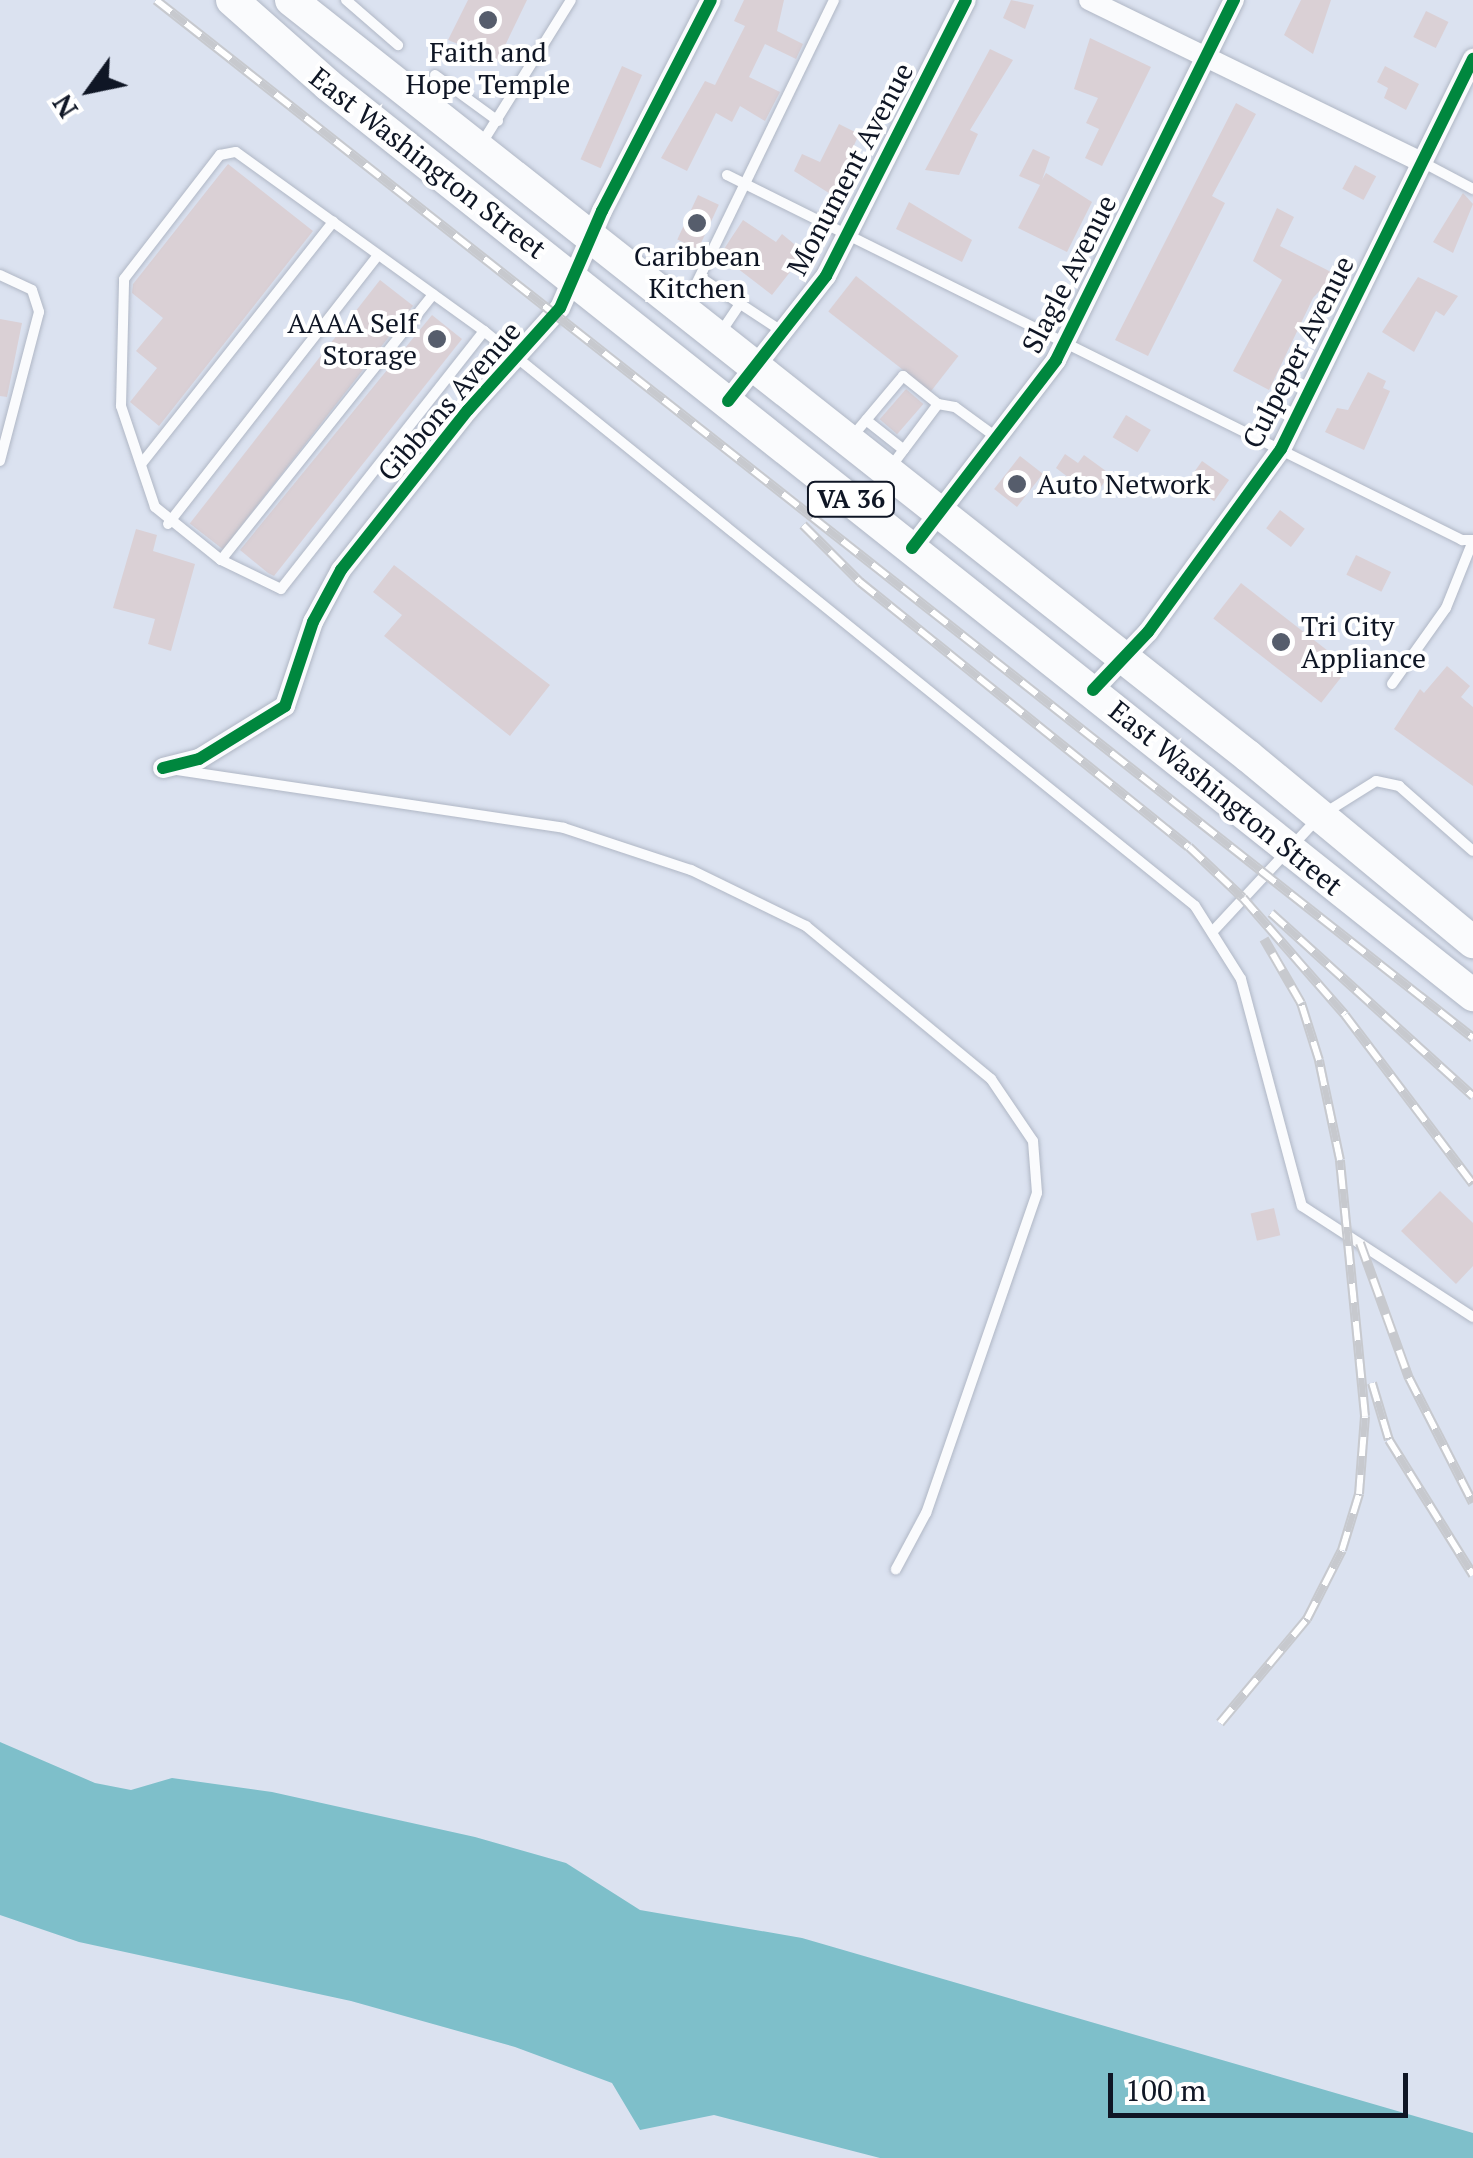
<!DOCTYPE html>
<html>
<head>
<meta charset="utf-8">
<style>
  body { margin:0 }
  #map { position:relative; width:1473px; height:2158px; overflow:hidden; background:#dbe2f0; font-family:"PT Serif",serif }
  div>[style] { position:absolute }
  .water>* { inset:0; background:#7ebfca }
  .building>* { inset:0; background:#dad0d5; transform-origin:0 0 }
  .roads { filter:drop-shadow(0 0 2px #b0b7c5) drop-shadow(0 0 2px #b0b7c5) }
  .service>* { height:10px; margin:-5px; padding:0 5px; transform-origin:5px; border-radius:5px; background:#fafbfd }
  .minor>* { height:20px; margin:-10px; padding:0 10px; transform-origin:10px; border-radius:10px; background:#fafbfd }
  .trunk>* { height:32px; margin:-16px; padding:0 16px; transform-origin:16px; border-radius:16px; background:#fafbfd }
  .rail>* { height:10px; margin-top:-5px; transform-origin:0; background:repeating-linear-gradient(90deg,#fff 0 19px,#c7c9ce 0 38px); box-sizing:border-box; border-block:2px solid #c7c9ce }
  .cycleway>* { height:12px; margin:-6px; padding:0 6px; transform-origin:6px; border-radius:6px; background:#00873e }
  .dots>* { width:28px; height:28px; translate:-50% -50%; box-sizing:border-box; border:5px solid #fff; border-radius:50% }
  span { translate:-50% -50%; white-space:nowrap; text-align:center; line-height:1.15; -webkit-text-stroke:8px #fff; paint-order:stroke }
  .shield-label span { padding:2px 8px; background:#fff; border:2px solid; border-radius:8px; -webkit-text-stroke-width:0 }
  .shield-label { font-size:25px; color:#0f1625; font-weight:700 }
  .poi-label { font-size:28px; color:#0f1625 }
  .right { translate:-100% -50%; text-align:right }
  .left { translate:0 -50%; text-align:left }
  .street-label { font-size:28px; color:#0f1625 }
  .north { position:absolute; left:40px; top:40px; width:100px; height:100px; -webkit-text-stroke:8px #fff; paint-order:stroke; rotate:237deg; font-size:28px; font-weight:700; line-height:40px; text-align:center; color:#0f1625 }
  .north::after { content:''; display:block; margin:auto; width:35px; height:45px; background:#0f1625; clip-path:polygon(50% 0,100% 100%,50% 72%,0 100%) }
  .scale { position:absolute; left:1108px; top:2073px; width:300px; height:45px; box-sizing:border-box; border:5px solid #0f1625; border-top:0; padding-left:12px; font-size:30px; line-height:35px; white-space:nowrap; color:#0f1625; -webkit-text-stroke:8px #fff; paint-order:stroke }
</style>
</head>
<body>
<div id="map">
  <div class="water">
    <div style="clip-path:polygon(0 1742px,95px 1783px,131px 1790px,172px 1778px,272px 1792px,475px 1837px,566px 1863px,640px 1910px,802px 1938px,1473px 2133px,1473px 2158px,880px 2158px,714px 2115px,640px 2130px,612px 2083px,515px 2047px,351px 2001px,79px 1942px,0 1915px)"></div>
  </div>
  <div class="building">
    <div style="clip-path:polygon(468px 0,527px 0,498px 60px,448px 40px)"></div>
    <div style="clip-path:polygon(744px 0,784px 0,777px 31px,803px 44px,796px 59px,765px 44px,749px 77px,780px 92px,765px 121px,740px 106px,732px 122px,716px 113px,687px 171px,661px 158px,705px 81px,715px 85px,745px 26px,734px 21px)"></div>
    <div style="clip-path:polygon(1011px 0,1034px 5px,1025px 29px,1003px 18px)"></div>
    <div style="clip-path:polygon(1301px 0,1331px 0,1313px 54px,1284px 35px)"></div>
    <div style="left:1426px;top:11px;width:25px;height:29px;rotate:26deg"></div>
    <div style="clip-path:polygon(1090px 38px,1151px 67px,1102px 166px,1085px 158px,1099px 129px,1086px 123px,1098px 98px,1074px 89px)"></div>
    <div style="clip-path:polygon(990px 49px,1013px 60px,970px 130px,978px 134px,959px 175px,925px 170px)"></div>
    <div style="left:622px;top:66px;width:22px;height:102px;rotate:24deg"></div>
    <div style="clip-path:polygon(1385px 66px,1419px 84px,1406px 110px,1384px 98px,1388px 88px,1377px 82px)"></div>
    <div style="clip-path:polygon(1236px 103px,1256px 114px,1212px 196px,1225px 203px,1148px 356px,1115px 340px)"></div>
    <div style="clip-path:polygon(839px 124px,859px 134px,832px 195px,794px 171px,802px 154px,820px 162px)"></div>
    <div style="clip-path:polygon(1033px 149px,1050px 157px,1042px 180px,1046px 173px,1092px 202px,1067px 252px,1018px 228px,1040px 185px,1019px 176px)"></div>
    <div style="clip-path:polygon(228px 164px,313px 231px,159px 426px,130px 402px,157px 368px,136px 351px,163px 318px,132px 293px,133px 284px)"></div>
    <div style="left:1355px;top:165px;width:24px;height:27px;rotate:28deg"></div>
    <div style="clip-path:polygon(1463px 193px,1473px 204px,1453px 253px,1433px 242px)"></div>
    <div style="left:698px;top:195px;width:23px;height:49px;rotate:25deg"></div>
    <div style="clip-path:polygon(909px 202px,972px 240px,962px 262px,896px 229px)"></div>
    <div style="clip-path:polygon(1277px 208px,1294px 217px,1280px 246px,1335px 274px,1313px 298px,1269px 390px,1233px 371px,1282px 280px,1253px 261px)"></div>
    <div style="clip-path:polygon(743px 220px,776px 242px,782px 234px,805px 253px,772px 295px,720px 255px)"></div>
    <div style="left:856px;top:276px;width:130px;height:45px;rotate:38deg"></div>
    <div style="clip-path:polygon(1418px 277px,1458px 296px,1444px 316px,1436px 311px,1414px 352px,1382px 332px)"></div>
    <div style="left:380px;top:280px;width:42px;height:309px;rotate:38deg"></div>
    <div style="clip-path:polygon(432px 315px,462px 339px,274px 576px,268px 573px,240px 550px)"></div>
    <div style="clip-path:polygon(0 319px,22px 323px,7px 397px,0 396px)"></div>
    <div style="clip-path:polygon(1368px 372px,1386px 381px,1383px 388px,1390px 391px,1364px 450px,1325px 432px,1337px 408px,1348px 410px)"></div>
    <div style="left:906px;top:389px;width:23px;height:40px;rotate:41deg"></div>
    <div style="left:1126px;top:415px;width:29px;height:26px;rotate:31deg"></div>
    <div style="clip-path:polygon(1065px 454px,1078px 463px,1084px 455px,1110px 474px,1094px 497px,1056px 468px)"></div>
    <div style="left:1020px;top:456px;width:29px;height:42px;rotate:38deg"></div>
    <div style="left:1202px;top:461px;width:33px;height:26px;rotate:35deg"></div>
    <div style="left:1280px;top:510px;width:31px;height:23px;rotate:37deg"></div>
    <div style="clip-path:polygon(136px 529px,157px 535px,153px 551px,195px 564px,171px 651px,148px 644px,155px 619px,113px 608px)"></div>
    <div style="left:1356px;top:555px;width:39px;height:22px;rotate:26deg"></div>
    <div style="clip-path:polygon(394px 565px,550px 685px,510px 736px,384px 636px,402px 615px,373px 592px)"></div>
    <div style="left:1241px;top:583px;width:137px;height:45px;rotate:38deg"></div>
    <div style="clip-path:polygon(1447px 666px,1470px 686px,1461px 697px,1473px 707px,1473px 786px,1394px 729px,1420px 689px,1424px 693px)"></div>
    <div style="clip-path:polygon(1440px 1191px,1473px 1223px,1473px 1266px,1456px 1284px,1401px 1231px)"></div>
    <div style="left:1274px;top:1208px;width:28px;height:24px;rotate:77deg"></div>
  </div>
  <div class="roads">
    <div class="service">
      <div style="left:346px;top:0;width:69px;rotate:40.9deg"></div>
      <div style="left:435px;top:75px;width:78px;rotate:36.1deg"></div>
      <div style="left:482px;top:143px;width:168px;rotate:-58.1deg"></div>
      <div style="left:1422px;top:162px;width:58px;rotate:27.9deg"></div>
      <div style="left:727px;top:175px;width:821px;rotate:26.41deg"></div>
      <div style="left:1462px;top:540px;width:11px"></div>
      <div style="left:0;top:275px;width:35px;rotate:25deg"></div>
      <div style="left:32px;top:290px;width:23px;rotate:72deg"></div>
      <div style="left:39px;top:312px;width:154px;rotate:104.7deg"></div>
      <div style="left:701px;top:278px;width:98px;rotate:33.4deg"></div>
      <div style="left:686px;top:305px;width:339px;rotate:-64.1deg"></div>
      <div style="left:484px;top:331px;width:328px;rotate:128.2deg"></div>
      <div style="left:281px;top:589px;width:67px;rotate:-154.2deg"></div>
      <div style="left:221px;top:560px;width:85px;rotate:-141.2deg"></div>
      <div style="left:155px;top:507px;width:107px;rotate:-108.6deg"></div>
      <div style="left:121px;top:406px;width:127px;rotate:-88.6deg"></div>
      <div style="left:124px;top:279px;width:157px;rotate:-52.3deg"></div>
      <div style="left:220px;top:155px;width:16px;rotate:-11deg"></div>
      <div style="left:236px;top:152px;width:306px;rotate:35.8deg"></div>
      <div style="left:484px;top:331px;width:914px;rotate:38.96deg"></div>
      <div style="left:1195px;top:906px;width:86px;rotate:57.8deg"></div>
      <div style="left:1241px;top:979px;width:235px;rotate:75deg"></div>
      <div style="left:1302px;top:1206px;width:204px;rotate:33deg"></div>
      <div style="left:719px;top:335px;width:37px;rotate:-56deg"></div>
      <div style="left:866px;top:420px;width:48px;rotate:38.3deg"></div>
      <div style="left:851px;top:438px;width:81px;rotate:-50deg"></div>
      <div style="left:903px;top:376px;width:45px;rotate:38.7deg"></div>
      <div style="left:142px;top:463px;width:308px;rotate:-51.6deg"></div>
      <div style="left:890px;top:468px;width:80px;rotate:-53.1deg"></div>
      <div style="left:938px;top:404px;width:17px;rotate:10deg"></div>
      <div style="left:955px;top:407px;width:51px;rotate:36.2deg"></div>
      <div style="left:168px;top:524px;width:341px;rotate:-52deg"></div>
      <div style="left:221px;top:560px;width:340px;rotate:-51.4deg"></div>
      <div style="left:1392px;top:684px;width:93px;rotate:-54.6deg"></div>
      <div style="left:1446px;top:608px;width:72px;rotate:-68.1deg"></div>
      <div style="left:177px;top:770px;width:391px;rotate:8.5deg"></div>
      <div style="left:564px;top:828px;width:134px;rotate:18.3deg"></div>
      <div style="left:691px;top:870px;width:128px;rotate:26deg"></div>
      <div style="left:806px;top:926px;width:240px;rotate:39.6deg"></div>
      <div style="left:991px;top:1079px;width:75px;rotate:55.9deg"></div>
      <div style="left:1033px;top:1141px;width:52px;rotate:85.6deg"></div>
      <div style="left:1037px;top:1193px;width:339px;rotate:109.1deg"></div>
      <div style="left:926px;top:1513px;width:64px;rotate:118.2deg"></div>
      <div style="left:1215px;top:929px;width:154px;rotate:-47.1deg"></div>
      <div style="left:1320px;top:816px;width:66px;rotate:-32deg"></div>
      <div style="left:1376px;top:781px;width:24px;rotate:12deg"></div>
      <div style="left:1399px;top:786px;width:98px;rotate:41.3deg"></div>
    </div>
    <div class="minor">
      <div style="left:1089px;top:0;width:369px;rotate:26deg"></div>
      <div style="left:728px;top:401px;width:159px;rotate:-51.9deg"></div>
      <div style="left:826px;top:276px;width:309px;rotate:-63.1deg"></div>
      <div style="left:912px;top:548px;width:237px;rotate:-52.5deg"></div>
      <div style="left:1056px;top:360px;width:402px;rotate:-63.7deg"></div>
      <div style="left:1093px;top:690px;width:80px;rotate:-46.5deg"></div>
      <div style="left:1148px;top:632px;width:226px;rotate:-54deg"></div>
      <div style="left:1281px;top:449px;width:435px;rotate:-63.8deg"></div>
      <div style="left:163px;top:768px;width:37px;rotate:-14deg"></div>
      <div style="left:199px;top:759px;width:101px;rotate:-31.6deg"></div>
      <div style="left:285px;top:706px;width:89px;rotate:-71.6deg"></div>
      <div style="left:313px;top:622px;width:59px;rotate:-61.7deg"></div>
      <div style="left:341px;top:570px;width:204px;rotate:-51.6deg"></div>
      <div style="left:468px;top:410px;width:137px;rotate:-48deg"></div>
      <div style="left:560px;top:308px;width:106px;rotate:-66.6deg"></div>
      <div style="left:602px;top:211px;width:237px;rotate:-62.7deg"></div>
    </div>
    <div class="trunk">
      <div style="left:232px;top:0;width:128px;rotate:41.5deg"></div>
      <div style="left:328px;top:85px;width:1463px;rotate:38.48deg"></div>
      <div style="left:291px;top:0;width:1220px;rotate:38.31deg"></div>
      <div style="left:1248px;top:756px;width:292px;rotate:39.6deg"></div>
    </div>
  </div>
  <div class="rail">
    <div style="left:156px;top:0;width:1677px;rotate:38.24deg"></div>
    <div style="left:803px;top:525px;width:81px;rotate:45deg"></div>
    <div style="left:860px;top:582px;width:422px;rotate:38.9deg"></div>
    <div style="left:1189px;top:847px;width:74px;rotate:43.4deg"></div>
    <div style="left:1243px;top:898px;width:155px;rotate:48.9deg"></div>
    <div style="left:1345px;top:1015px;width:212px;rotate:52.9deg"></div>
    <div style="left:1271px;top:913px;width:273px;rotate:42.2deg"></div>
    <div style="left:1360px;top:1243px;width:144px;rotate:70.1deg"></div>
    <div style="left:1409px;top:1378px;width:140px;rotate:62.9deg"></div>
    <div style="left:1372px;top:1383px;width:59px;rotate:73.4deg"></div>
    <div style="left:1389px;top:1440px;width:159px;rotate:58.1deg"></div>
    <div style="left:1220px;top:1723px;width:136px;rotate:-50.1deg"></div>
    <div style="left:1307px;top:1619px;width:77px;rotate:-63.1deg"></div>
    <div style="left:1342px;top:1550px;width:59px;rotate:-73.1deg"></div>
    <div style="left:1359px;top:1494px;width:78px;rotate:-85.6deg"></div>
    <div style="left:1365px;top:1416px;width:257px;rotate:-95.6deg"></div>
    <div style="left:1340px;top:1160px;width:102px;rotate:-101.9deg"></div>
    <div style="left:1319px;top:1060px;width:60px;rotate:-107.5deg"></div>
    <div style="left:1301px;top:1003px;width:74px;rotate:-120deg"></div>
  </div>
  <div class="cycleway">
    <div style="left:728px;top:401px;width:159px;rotate:-51.9deg"></div>
    <div style="left:826px;top:276px;width:309px;rotate:-63.1deg"></div>
    <div style="left:912px;top:548px;width:237px;rotate:-52.5deg"></div>
    <div style="left:1056px;top:360px;width:402px;rotate:-63.7deg"></div>
    <div style="left:1093px;top:690px;width:80px;rotate:-46.5deg"></div>
    <div style="left:1148px;top:632px;width:226px;rotate:-54deg"></div>
    <div style="left:1281px;top:449px;width:435px;rotate:-63.8deg"></div>
    <div style="left:163px;top:768px;width:37px;rotate:-14deg"></div>
    <div style="left:199px;top:759px;width:101px;rotate:-31.6deg"></div>
    <div style="left:285px;top:706px;width:89px;rotate:-71.6deg"></div>
    <div style="left:313px;top:622px;width:59px;rotate:-61.7deg"></div>
    <div style="left:341px;top:570px;width:204px;rotate:-51.6deg"></div>
    <div style="left:468px;top:410px;width:137px;rotate:-48deg"></div>
    <div style="left:560px;top:308px;width:106px;rotate:-66.6deg"></div>
    <div style="left:602px;top:211px;width:237px;rotate:-62.7deg"></div>
  </div>
  <div class="dots">
    <div style="left:488px;top:20px;background:#565d6c"></div>
    <div style="left:697px;top:223px;background:#565d6c"></div>
    <div style="left:437px;top:339px;background:#565d6c"></div>
    <div style="left:1017px;top:484px;background:#565d6c"></div>
    <div style="left:1281px;top:642px;background:#565d6c"></div>
  </div>
  <div class="shield-label">
    <span style="left:851px;top:499px">VA 36</span>
  </div>
  <div class="poi-label">
    <span style="left:488px;top:68px">Faith and<br>Hope Temple</span>
    <span style="left:697px;top:272px">Caribbean<br>Kitchen</span>
    <span class="right" style="left:417px;top:339px">AAAA Self<br>Storage</span>
    <span class="left" style="left:1037px;top:484px">Auto Network</span>
    <span class="left" style="left:1301px;top:642px">Tri City<br>Appliance</span>
  </div>
  <div class="street-label">
    <span style="left:428px;top:163px;rotate:38deg">East Washington Street</span>
    <span style="left:850px;top:169px;rotate:-62deg">Monument Avenue</span>
    <span style="left:1069px;top:274px;rotate:-63deg">Slagle Avenue</span>
    <span style="left:1298px;top:352px;rotate:-63deg">Culpeper Avenue</span>
    <span style="left:449px;top:401px;rotate:-49deg">Gibbons Avenue</span>
    <span style="left:1226px;top:798px;rotate:39deg">East Washington Street</span>
  </div>
  <div class="north">N</div>
  <div class="scale">100 m</div>
</div>
</body>
</html>
